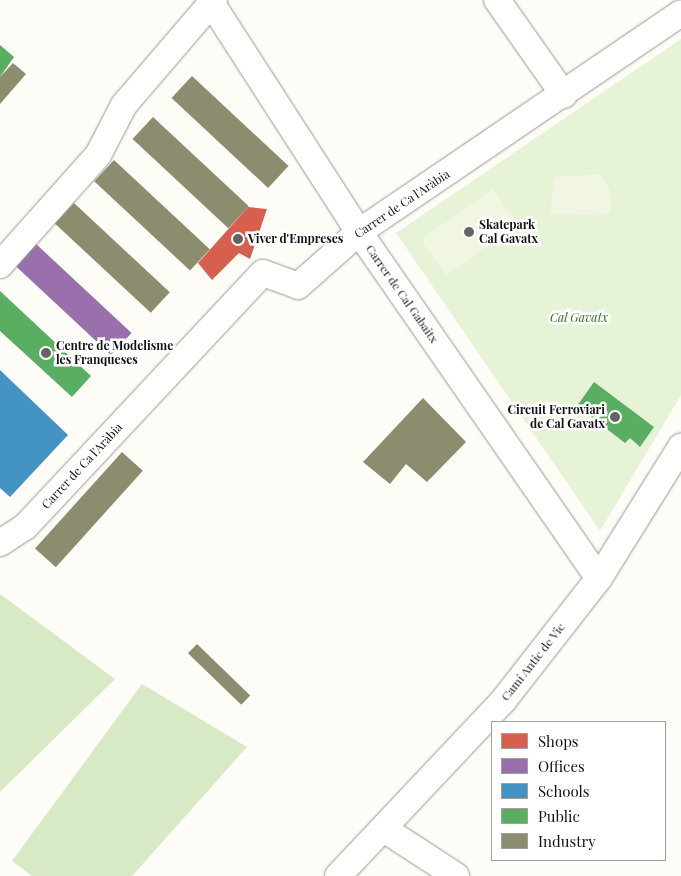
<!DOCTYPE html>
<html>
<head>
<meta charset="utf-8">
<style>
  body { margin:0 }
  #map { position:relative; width:681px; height:876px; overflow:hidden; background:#fdfcf7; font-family:"Playfair Display",serif }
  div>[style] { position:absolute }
  .green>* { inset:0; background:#e7f3d7 }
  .forest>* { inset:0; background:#d8eac5 }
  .pitch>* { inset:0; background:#f0f6e1; transform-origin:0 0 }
  .shops>* { inset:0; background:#d6604d }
  .offices>* { inset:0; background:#9970ab; transform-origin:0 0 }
  .schools>* { inset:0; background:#4393c3 }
  .public>* { inset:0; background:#5aae61 }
  .industry>* { inset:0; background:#8c8c6e; transform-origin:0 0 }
  .roads { filter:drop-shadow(0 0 1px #979795) drop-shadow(0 0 1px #979795) }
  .minor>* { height:26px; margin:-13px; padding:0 13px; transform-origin:13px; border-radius:13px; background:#fffffe }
  .dots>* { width:14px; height:14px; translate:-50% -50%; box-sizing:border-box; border:2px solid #fff; border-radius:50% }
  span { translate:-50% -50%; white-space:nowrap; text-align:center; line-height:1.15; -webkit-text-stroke:5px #fff; paint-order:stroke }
  .street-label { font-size:12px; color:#111 }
  .poi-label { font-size:12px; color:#111; font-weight:700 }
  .left { translate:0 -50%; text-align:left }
  .right { translate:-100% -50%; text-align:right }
  .park-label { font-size:12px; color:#2f6b1f; font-style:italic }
  .legend { position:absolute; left:491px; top:721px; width:175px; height:140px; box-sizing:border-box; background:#fff; border:1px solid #a0a0a0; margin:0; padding:6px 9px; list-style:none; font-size:15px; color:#111 }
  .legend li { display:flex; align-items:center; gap:10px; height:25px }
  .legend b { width:25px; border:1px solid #a0a0a0 }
</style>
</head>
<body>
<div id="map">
  <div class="green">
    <div style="clip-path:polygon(681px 39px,681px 395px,600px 531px,396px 233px)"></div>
  </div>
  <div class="forest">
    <div style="clip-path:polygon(0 594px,115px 679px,0 792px)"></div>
    <div style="clip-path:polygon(142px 684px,247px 747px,132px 876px,32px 876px,12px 861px)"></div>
  </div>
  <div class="pitch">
    <div style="clip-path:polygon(599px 174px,610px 190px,611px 211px,603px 215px,550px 214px,555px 177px)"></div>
    <div style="left:493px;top:189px;width:44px;height:88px;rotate:55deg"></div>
  </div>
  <div class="shops">
    <div style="clip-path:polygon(248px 207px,267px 209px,250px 259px,239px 253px,212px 280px,198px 263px)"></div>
  </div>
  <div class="offices">
    <div style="left:35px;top:243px;width:132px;height:30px;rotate:43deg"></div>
  </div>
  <div class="schools">
    <div style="clip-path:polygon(0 370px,68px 435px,10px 497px,0 488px)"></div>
  </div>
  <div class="public">
    <div style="clip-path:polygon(0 45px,14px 57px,0 77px)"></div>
    <div style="clip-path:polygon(0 291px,91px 376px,72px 397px,0 331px)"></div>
    <div style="clip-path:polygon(594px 382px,654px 427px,640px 447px,630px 438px,625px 443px,577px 406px)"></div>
  </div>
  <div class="industry">
    <div style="clip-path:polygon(13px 63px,26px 74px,0 104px,0 77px)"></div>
    <div style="left:192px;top:76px;width:132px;height:30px;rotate:43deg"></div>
    <div style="left:153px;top:117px;width:131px;height:30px;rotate:43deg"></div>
    <div style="left:114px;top:160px;width:131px;height:29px;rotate:43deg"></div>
    <div style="left:74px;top:203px;width:131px;height:28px;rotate:43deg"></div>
    <div style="clip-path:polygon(423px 398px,466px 442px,427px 482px,406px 464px,390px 484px,363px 462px)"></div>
    <div style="left:122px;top:452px;width:28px;height:130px;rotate:42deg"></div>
    <div style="left:197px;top:644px;width:74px;height:13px;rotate:44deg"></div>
  </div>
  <div class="roads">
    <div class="minor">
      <div style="left:497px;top:0;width:116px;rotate:54.8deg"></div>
      <div style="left:212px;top:4px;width:271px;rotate:57.2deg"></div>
      <div style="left:359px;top:232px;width:421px;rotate:55.3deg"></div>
      <div style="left:0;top:265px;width:147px;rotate:-48.3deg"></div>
      <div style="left:98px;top:155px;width:56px;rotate:-62.5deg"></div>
      <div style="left:124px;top:105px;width:138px;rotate:-49.4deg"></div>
      <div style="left:0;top:543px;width:30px;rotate:-33deg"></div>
      <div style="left:25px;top:527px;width:348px;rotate:-46.9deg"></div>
      <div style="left:263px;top:273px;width:37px;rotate:20deg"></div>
      <div style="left:298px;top:286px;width:81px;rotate:-41.5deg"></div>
      <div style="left:359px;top:232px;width:389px;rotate:-34.2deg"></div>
      <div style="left:384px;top:829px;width:86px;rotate:33.1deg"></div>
      <div style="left:338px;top:876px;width:241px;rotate:-46.7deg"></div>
      <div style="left:503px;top:701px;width:156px;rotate:-52deg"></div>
      <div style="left:599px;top:578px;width:155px;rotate:-58deg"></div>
    </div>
  </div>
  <div class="dots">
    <div style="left:469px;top:232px;background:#646362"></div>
    <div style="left:238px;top:239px;background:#646362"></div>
    <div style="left:46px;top:353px;background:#646362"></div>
    <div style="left:615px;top:417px;background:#646362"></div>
  </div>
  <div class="street-label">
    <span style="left:402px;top:204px;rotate:-34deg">Carrer de Ca l'Aràbia</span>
    <span style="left:402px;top:294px;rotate:55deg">Carrer de Cal Gabaitx</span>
    <span style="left:82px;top:466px;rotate:-47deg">Carrer de Ca l'Aràbia</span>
    <span style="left:533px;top:662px;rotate:-52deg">Camí Antic de Vic</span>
  </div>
  <div class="poi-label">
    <span class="left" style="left:479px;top:232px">Skatepark<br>Cal Gavatx</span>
    <span class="left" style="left:248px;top:239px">Viver d'Empreses</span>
    <span class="left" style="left:56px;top:353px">Centre de Modelisme<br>les Franqueses</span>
    <span class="right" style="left:605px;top:417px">Circuit Ferroviari<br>de Cal Gavatx</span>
  </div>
  <div class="park-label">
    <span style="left:579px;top:318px">Cal Gavatx</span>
  </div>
  <ul class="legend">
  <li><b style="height:14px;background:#d6604d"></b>Shops</li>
  <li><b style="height:14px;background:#9970ab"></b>Offices</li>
  <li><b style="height:14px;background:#4393c3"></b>Schools</li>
  <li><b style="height:14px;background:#5aae61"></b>Public</li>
  <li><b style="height:14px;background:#8c8c6e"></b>Industry</li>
  </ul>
</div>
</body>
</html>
